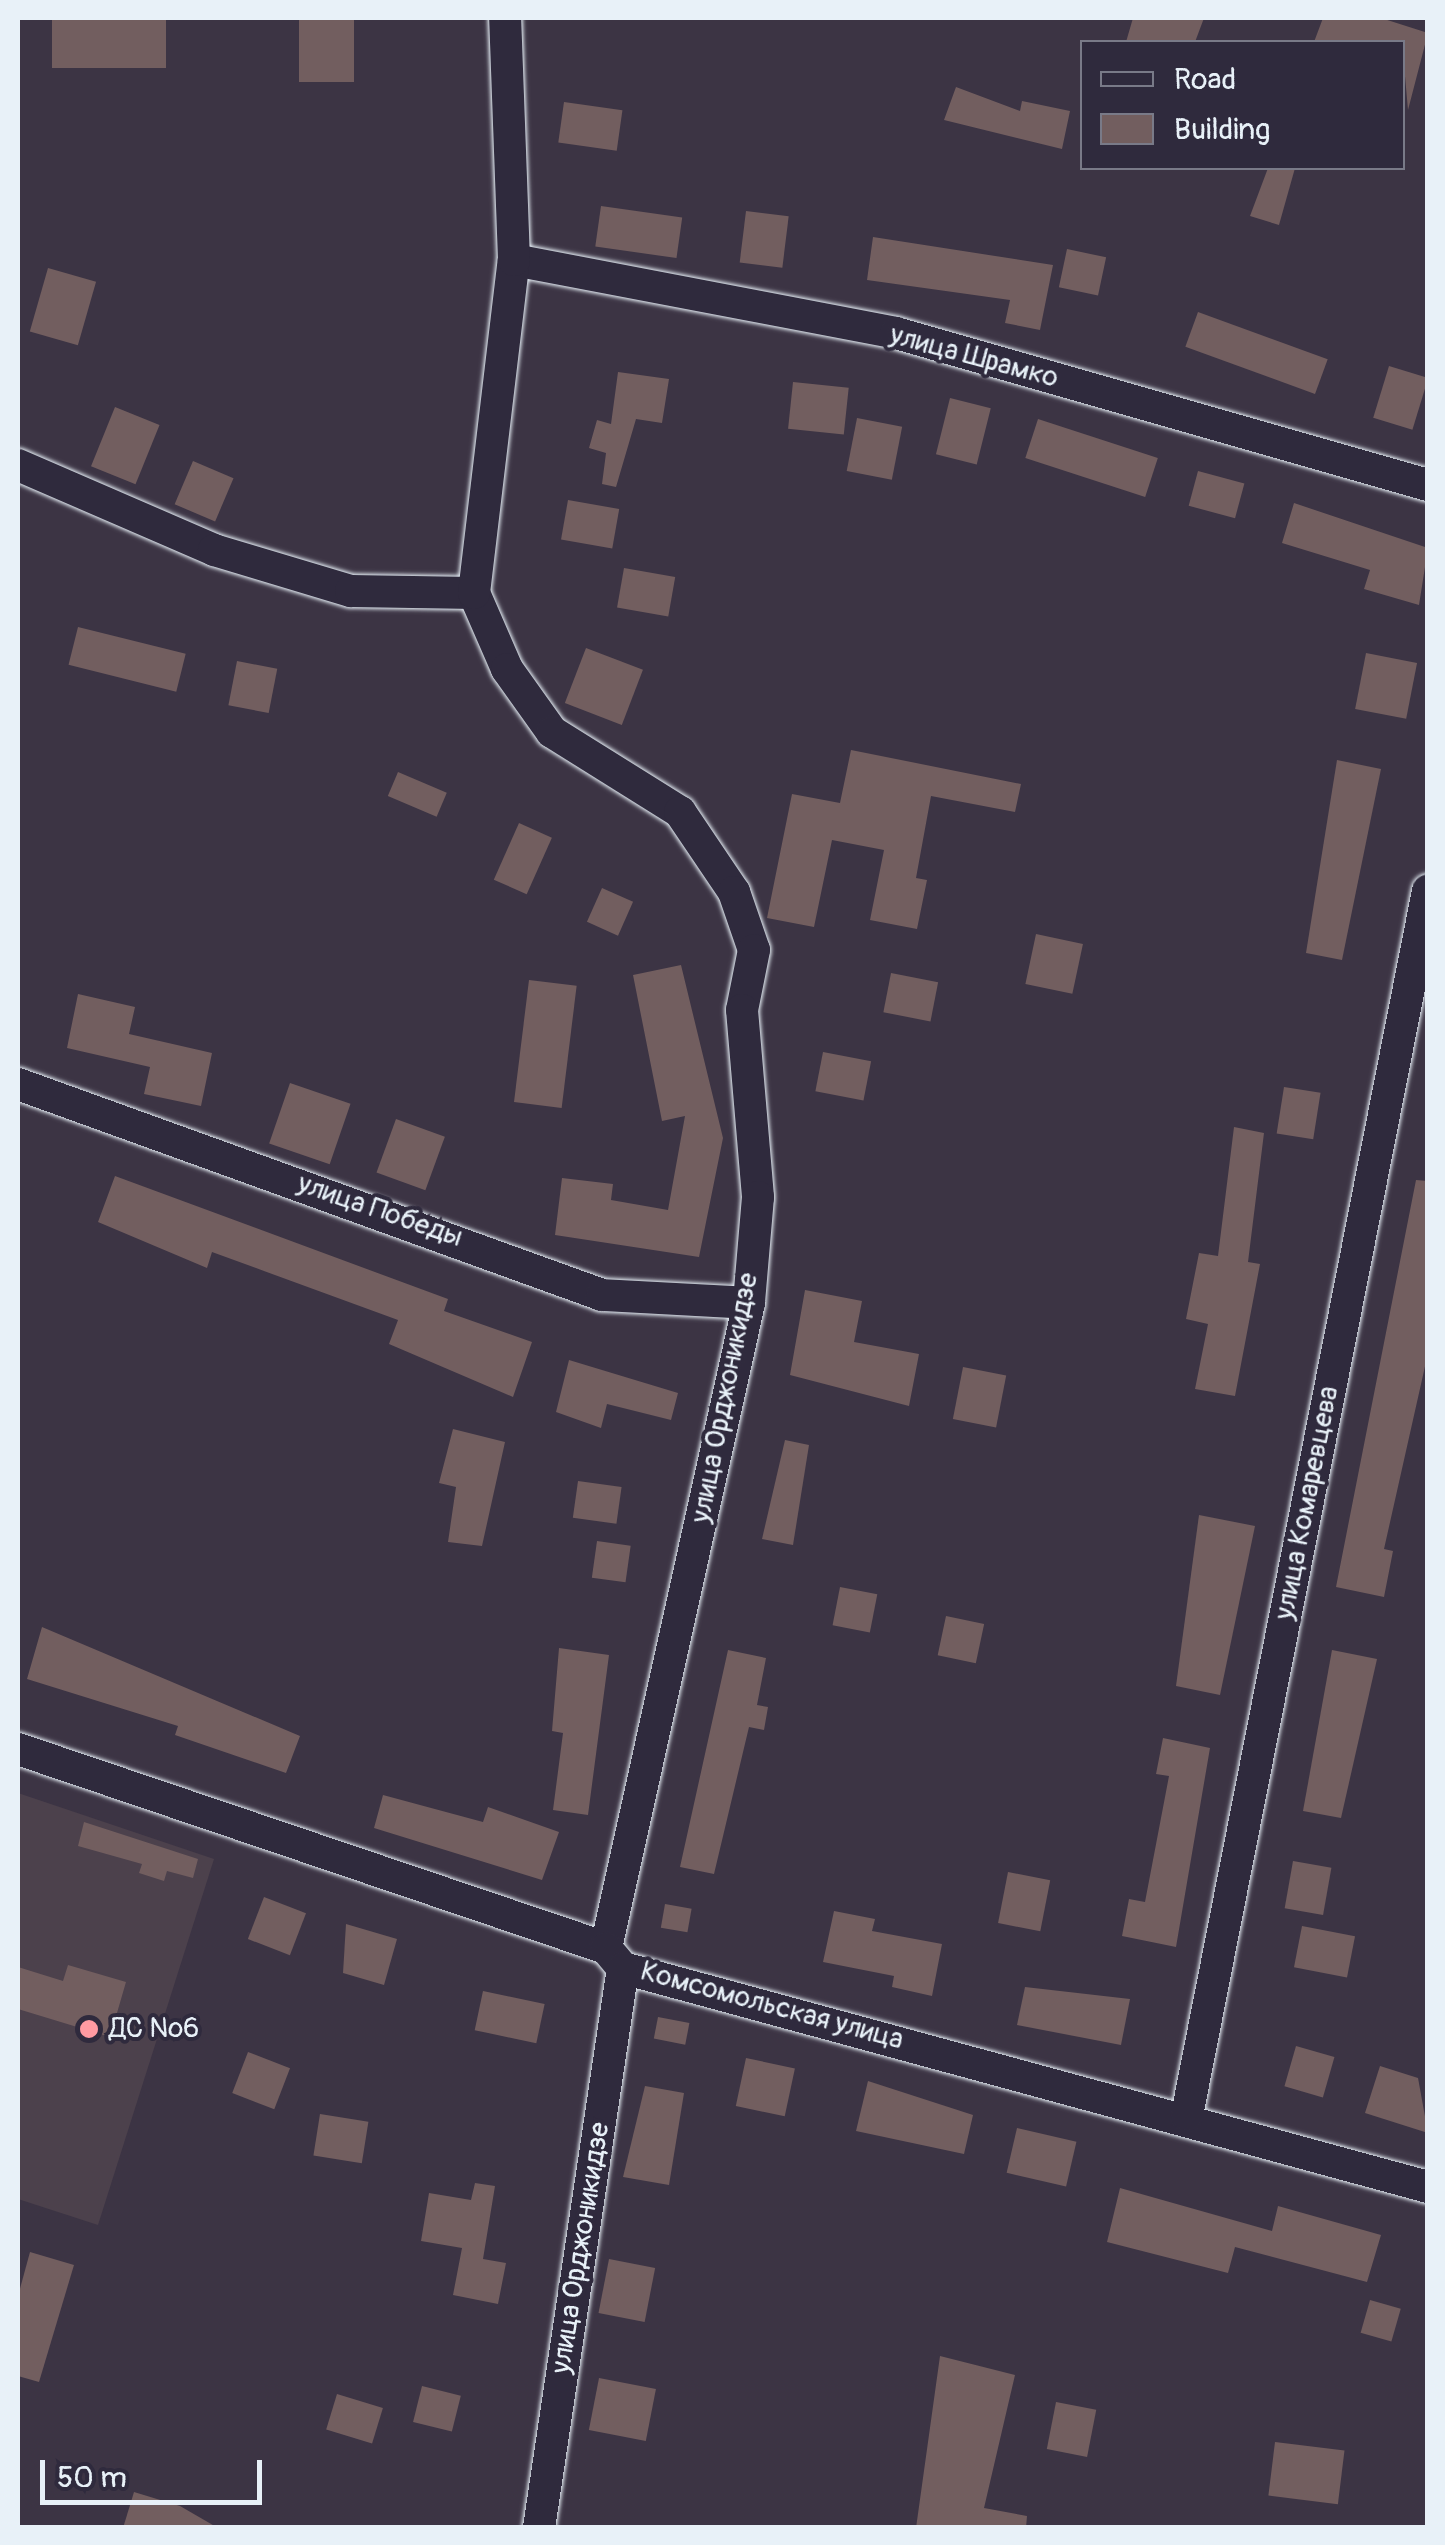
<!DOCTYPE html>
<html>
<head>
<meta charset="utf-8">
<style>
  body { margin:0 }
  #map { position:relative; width:1445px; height:2545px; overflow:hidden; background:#3c3444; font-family:Pangolin,sans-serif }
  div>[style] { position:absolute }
  .built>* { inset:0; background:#4c414c }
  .building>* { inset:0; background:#725e5f; transform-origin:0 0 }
  .roads { filter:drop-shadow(0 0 2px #e8f1f8) drop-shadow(0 0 2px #e8f1f8) }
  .minor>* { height:32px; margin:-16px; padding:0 16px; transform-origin:16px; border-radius:16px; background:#2f2a3d }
  .dots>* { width:28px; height:28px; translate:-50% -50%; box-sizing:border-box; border:5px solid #2f2a3d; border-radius:50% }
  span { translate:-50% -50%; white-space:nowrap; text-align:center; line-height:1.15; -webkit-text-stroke:8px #2f2a3d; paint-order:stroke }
  .street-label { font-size:28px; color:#e8f1f8 }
  .poi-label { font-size:28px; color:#e8f1f8 }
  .left { translate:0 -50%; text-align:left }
  .frame { position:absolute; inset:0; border:20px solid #e8f1f8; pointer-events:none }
  .legend { position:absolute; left:1080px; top:40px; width:325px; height:130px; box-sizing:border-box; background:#2f2a3d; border:2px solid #797a88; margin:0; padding:12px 18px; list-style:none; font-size:30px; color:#e8f1f8 }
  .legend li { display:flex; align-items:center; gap:20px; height:50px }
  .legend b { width:50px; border:2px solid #797a88 }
  .scale { position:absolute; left:40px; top:2460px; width:222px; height:45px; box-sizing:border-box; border:5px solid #e8f1f8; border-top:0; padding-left:12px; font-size:30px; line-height:35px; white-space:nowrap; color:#e8f1f8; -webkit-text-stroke:8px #2f2a3d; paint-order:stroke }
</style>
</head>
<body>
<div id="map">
  <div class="built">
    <div style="clip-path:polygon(18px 1793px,214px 1859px,98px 2225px,18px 2199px)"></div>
  </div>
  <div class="building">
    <div style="left:52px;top:18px;width:114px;height:50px"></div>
    <div style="left:299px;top:18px;width:55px;height:64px"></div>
    <div style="clip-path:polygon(1133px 18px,1204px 18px,1195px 42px,1126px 42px)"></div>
    <div style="clip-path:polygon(1323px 18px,1381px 18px,1428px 33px,1408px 110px,1402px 42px,1314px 42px)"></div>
    <div style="clip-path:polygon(956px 87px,1020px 111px,1022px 101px,1070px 111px,1062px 149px,944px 120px)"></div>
    <div style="left:564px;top:102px;width:59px;height:41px;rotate:8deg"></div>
    <div style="clip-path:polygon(1268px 168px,1295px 168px,1279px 225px,1250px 216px)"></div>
    <div style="left:601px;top:206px;width:82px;height:41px;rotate:8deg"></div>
    <div style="left:746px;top:211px;width:43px;height:52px;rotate:7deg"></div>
    <div style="clip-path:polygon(873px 237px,1053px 265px,1040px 330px,1005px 323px,1010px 300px,867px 280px)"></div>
    <div style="left:1067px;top:249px;width:40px;height:39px;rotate:12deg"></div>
    <div style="left:48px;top:268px;width:50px;height:66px;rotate:16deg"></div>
    <div style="left:1198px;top:312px;width:138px;height:37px;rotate:20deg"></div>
    <div style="left:1389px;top:366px;width:41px;height:54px;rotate:17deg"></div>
    <div style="clip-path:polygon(618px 372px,669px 379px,662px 423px,636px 419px,616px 487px,602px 484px,606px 453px,589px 448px,597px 420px,611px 424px)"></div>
    <div style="left:793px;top:382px;width:56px;height:47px;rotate:6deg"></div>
    <div style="left:950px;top:398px;width:42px;height:58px;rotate:14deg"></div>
    <div style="left:115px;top:407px;width:48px;height:64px;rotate:22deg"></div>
    <div style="left:857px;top:418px;width:46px;height:54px;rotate:11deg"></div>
    <div style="left:1038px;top:419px;width:126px;height:41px;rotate:18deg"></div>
    <div style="left:193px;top:461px;width:44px;height:47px;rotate:23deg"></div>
    <div style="left:1198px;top:471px;width:48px;height:36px;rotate:15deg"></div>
    <div style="left:568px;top:500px;width:52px;height:40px;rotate:10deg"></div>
    <div style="clip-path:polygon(1294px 503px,1428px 548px,1419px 605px,1364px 589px,1370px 570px,1282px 543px)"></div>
    <div style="left:624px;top:568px;width:52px;height:40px;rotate:10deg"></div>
    <div style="left:78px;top:627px;width:111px;height:39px;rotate:14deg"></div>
    <div style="left:586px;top:648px;width:61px;height:59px;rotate:21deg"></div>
    <div style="left:1366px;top:653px;width:52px;height:57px;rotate:11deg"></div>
    <div style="left:237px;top:661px;width:41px;height:45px;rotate:11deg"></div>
    <div style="clip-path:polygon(851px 750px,1021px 784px,1015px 812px,931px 796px,916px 878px,927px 880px,917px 929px,870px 920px,884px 850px,832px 840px,814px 927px,767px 918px,792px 794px,840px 803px)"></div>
    <div style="clip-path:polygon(1337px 760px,1381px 769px,1342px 960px,1306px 953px)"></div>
    <div style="left:398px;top:772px;width:53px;height:26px;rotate:23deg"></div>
    <div style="left:519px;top:823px;width:36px;height:62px;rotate:24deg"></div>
    <div style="left:602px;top:888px;width:34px;height:37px;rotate:24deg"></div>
    <div style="left:1036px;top:934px;width:48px;height:51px;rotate:12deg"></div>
    <div style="clip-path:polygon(681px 965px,723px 1138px,699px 1257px,555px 1235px,562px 1178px,613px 1184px,611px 1200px,668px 1210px,685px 1116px,662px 1121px,633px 975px)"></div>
    <div style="left:891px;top:973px;width:48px;height:40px;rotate:11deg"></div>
    <div style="left:529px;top:980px;width:48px;height:123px;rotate:7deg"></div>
    <div style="clip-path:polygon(78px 994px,135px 1007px,129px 1034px,212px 1053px,201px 1106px,144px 1094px,150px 1067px,67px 1048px)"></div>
    <div style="left:823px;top:1052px;width:49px;height:40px;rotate:11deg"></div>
    <div style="left:290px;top:1083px;width:64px;height:64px;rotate:19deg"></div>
    <div style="left:1284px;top:1087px;width:37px;height:47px;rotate:9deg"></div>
    <div style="left:396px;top:1119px;width:52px;height:57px;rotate:20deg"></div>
    <div style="clip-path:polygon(1234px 1127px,1264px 1133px,1248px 1262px,1260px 1264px,1235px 1396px,1195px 1389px,1208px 1324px,1186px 1319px,1199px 1253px,1218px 1256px)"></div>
    <div style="clip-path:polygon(115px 1176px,448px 1299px,444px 1311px,532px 1342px,513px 1397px,389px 1344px,398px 1320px,212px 1252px,207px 1268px,98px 1222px)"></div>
    <div style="clip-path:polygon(1416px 1180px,1428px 1181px,1428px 1353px,1384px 1549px,1393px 1551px,1384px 1597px,1336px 1587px)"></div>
    <div style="clip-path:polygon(805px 1290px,862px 1301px,854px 1342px,919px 1354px,909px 1406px,790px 1375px)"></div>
    <div style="clip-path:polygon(569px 1360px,678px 1393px,671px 1420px,607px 1404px,601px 1428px,556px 1412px)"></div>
    <div style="left:963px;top:1367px;width:44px;height:53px;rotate:11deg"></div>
    <div style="clip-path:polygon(453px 1429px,505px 1442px,482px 1546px,448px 1542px,456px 1487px,439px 1483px)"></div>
    <div style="clip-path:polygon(785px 1440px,809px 1445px,793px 1545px,762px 1539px)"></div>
    <div style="left:578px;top:1481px;width:44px;height:37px;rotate:8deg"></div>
    <div style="clip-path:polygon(1199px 1515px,1255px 1526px,1220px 1695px,1176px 1686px)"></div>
    <div style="left:597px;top:1541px;width:34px;height:37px;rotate:8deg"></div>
    <div style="left:840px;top:1587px;width:38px;height:39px;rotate:11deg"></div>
    <div style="left:946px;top:1616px;width:39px;height:40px;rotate:12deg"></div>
    <div style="clip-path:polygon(42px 1627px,300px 1736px,286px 1773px,175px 1735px,178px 1726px,27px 1679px)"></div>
    <div style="clip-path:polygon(559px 1648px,609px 1655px,588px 1815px,553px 1810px,563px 1733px,552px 1731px)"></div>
    <div style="clip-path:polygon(728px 1650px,766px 1658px,757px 1705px,768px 1707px,764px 1730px,749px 1727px,714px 1874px,680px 1867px)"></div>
    <div style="clip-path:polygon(1332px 1650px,1377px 1659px,1341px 1818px,1303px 1811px)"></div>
    <div style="clip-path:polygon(1163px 1738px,1210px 1748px,1176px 1947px,1122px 1936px,1129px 1899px,1145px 1902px,1169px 1776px,1156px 1774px)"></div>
    <div style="clip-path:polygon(383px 1795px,483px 1822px,488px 1807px,559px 1832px,542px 1880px,374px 1828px)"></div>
    <div style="clip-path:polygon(84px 1822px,198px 1859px,193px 1878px,167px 1871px,164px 1881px,139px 1873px,142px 1864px,78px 1846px)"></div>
    <div style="left:1293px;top:1861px;width:39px;height:48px;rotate:10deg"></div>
    <div style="left:1008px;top:1872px;width:43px;height:52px;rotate:11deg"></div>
    <div style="left:264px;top:1897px;width:45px;height:45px;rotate:21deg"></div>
    <div style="left:665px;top:1904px;width:27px;height:24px;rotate:10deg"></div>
    <div style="clip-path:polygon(834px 1911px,875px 1919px,872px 1931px,942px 1944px,932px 1996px,892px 1987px,894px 1976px,823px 1962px)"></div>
    <div style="clip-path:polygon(346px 1924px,397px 1939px,384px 1985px,343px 1973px)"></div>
    <div style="left:1302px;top:1926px;width:54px;height:42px;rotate:11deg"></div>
    <div style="clip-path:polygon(68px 1965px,126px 1982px,110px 2037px,18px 2009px,18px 1967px,63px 1981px)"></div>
    <div style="clip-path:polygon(1025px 1987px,1130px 1999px,1121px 2045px,1017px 2025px)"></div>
    <div style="left:483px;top:1991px;width:63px;height:40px;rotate:12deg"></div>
    <div style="left:658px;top:2017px;width:32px;height:22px;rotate:11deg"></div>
    <div style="left:1296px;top:2046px;width:40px;height:42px;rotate:16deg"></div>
    <div style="left:248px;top:2052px;width:45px;height:44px;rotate:21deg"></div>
    <div style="left:746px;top:2058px;width:50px;height:49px;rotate:12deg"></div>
    <div style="clip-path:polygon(1380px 2066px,1418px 2078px,1428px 2133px,1365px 2113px)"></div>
    <div style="clip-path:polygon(868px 2081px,973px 2115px,964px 2154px,856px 2131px)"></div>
    <div style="clip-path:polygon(645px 2086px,684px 2093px,669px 2185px,623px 2177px)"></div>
    <div style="left:320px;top:2114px;width:49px;height:42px;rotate:9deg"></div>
    <div style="left:1017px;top:2128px;width:61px;height:46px;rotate:13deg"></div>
    <div style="clip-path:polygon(475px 2183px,495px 2186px,483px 2259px,506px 2263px,498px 2304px,453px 2295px,462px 2248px,421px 2241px,429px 2193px,471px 2200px)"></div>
    <div style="clip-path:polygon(1120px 2188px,1272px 2231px,1278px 2206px,1381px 2235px,1367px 2282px,1235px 2247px,1228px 2273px,1107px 2242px)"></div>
    <div style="clip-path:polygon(30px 2252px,74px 2265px,39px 2382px,18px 2376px,18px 2296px)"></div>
    <div style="left:609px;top:2259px;width:47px;height:55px;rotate:11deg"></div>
    <div style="left:1370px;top:2300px;width:32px;height:34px;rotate:16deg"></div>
    <div style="clip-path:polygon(940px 2356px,1015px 2375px,984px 2508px,1027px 2516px,1026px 2528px,916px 2528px)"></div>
    <div style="left:599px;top:2378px;width:58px;height:53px;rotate:11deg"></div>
    <div style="left:422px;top:2386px;width:40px;height:37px;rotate:14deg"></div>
    <div style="left:337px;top:2394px;width:48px;height:37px;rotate:17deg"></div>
    <div style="left:1056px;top:2402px;width:41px;height:48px;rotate:11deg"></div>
    <div style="left:1275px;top:2442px;width:70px;height:54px;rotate:7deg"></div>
    <div style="clip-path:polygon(134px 2492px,180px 2506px,218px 2528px,123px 2528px)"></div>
  </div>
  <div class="roads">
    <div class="minor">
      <div style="left:514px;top:260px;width:389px;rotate:10.8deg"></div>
      <div style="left:896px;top:333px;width:553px;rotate:15.95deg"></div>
      <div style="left:18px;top:465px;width:214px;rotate:23.4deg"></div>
      <div style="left:214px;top:550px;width:143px;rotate:16.7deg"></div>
      <div style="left:351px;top:591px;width:123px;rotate:0.9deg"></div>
      <div style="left:474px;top:593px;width:83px;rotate:66.5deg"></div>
      <div style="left:507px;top:669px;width:77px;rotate:54.5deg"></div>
      <div style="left:552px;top:732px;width:151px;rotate:32deg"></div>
      <div style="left:680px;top:812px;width:97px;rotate:56deg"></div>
      <div style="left:734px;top:892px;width:61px;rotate:71deg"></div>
      <div style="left:754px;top:950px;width:61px;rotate:101.3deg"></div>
      <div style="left:742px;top:1010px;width:188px;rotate:85.1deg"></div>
      <div style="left:758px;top:1197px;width:106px;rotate:94.9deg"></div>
      <div style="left:749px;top:1303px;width:661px;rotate:102.5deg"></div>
      <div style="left:474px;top:593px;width:335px;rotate:-83.2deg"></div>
      <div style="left:514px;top:260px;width:242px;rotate:-92.1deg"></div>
      <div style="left:18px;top:1084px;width:621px;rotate:19.86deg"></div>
      <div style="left:602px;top:1295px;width:147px;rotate:3.1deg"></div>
      <div style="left:18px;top:1749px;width:621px;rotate:18.7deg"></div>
      <div style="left:606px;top:1948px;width:26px;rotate:50deg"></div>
      <div style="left:623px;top:1968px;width:834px;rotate:15.22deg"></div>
      <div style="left:1187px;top:2115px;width:1248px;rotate:-78.86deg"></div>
      <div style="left:539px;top:2528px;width:566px;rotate:-81.47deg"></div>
    </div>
  </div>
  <div class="dots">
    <div style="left:89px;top:2029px;background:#ff9aa2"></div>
  </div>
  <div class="street-label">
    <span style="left:974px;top:357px;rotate:15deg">улица Шрамко</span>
    <span style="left:380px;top:1211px;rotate:19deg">улица Победы</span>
    <span style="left:725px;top:1398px;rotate:-79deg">улица Орджоникидзе</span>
    <span style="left:1307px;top:1503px;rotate:-79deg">улица Комаревцева</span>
    <span style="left:772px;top:2006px;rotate:15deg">Комсомольская улица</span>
    <span style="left:581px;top:2248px;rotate:-81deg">улица Орджоникидзе</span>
  </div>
  <div class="poi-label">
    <span class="left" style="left:109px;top:2029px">ДС №6</span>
  </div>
  <div class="frame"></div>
  <ul class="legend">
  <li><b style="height:12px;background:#2f2a3d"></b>Road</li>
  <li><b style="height:28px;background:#725e5f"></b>Building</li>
  </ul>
  <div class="scale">50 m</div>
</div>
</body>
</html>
